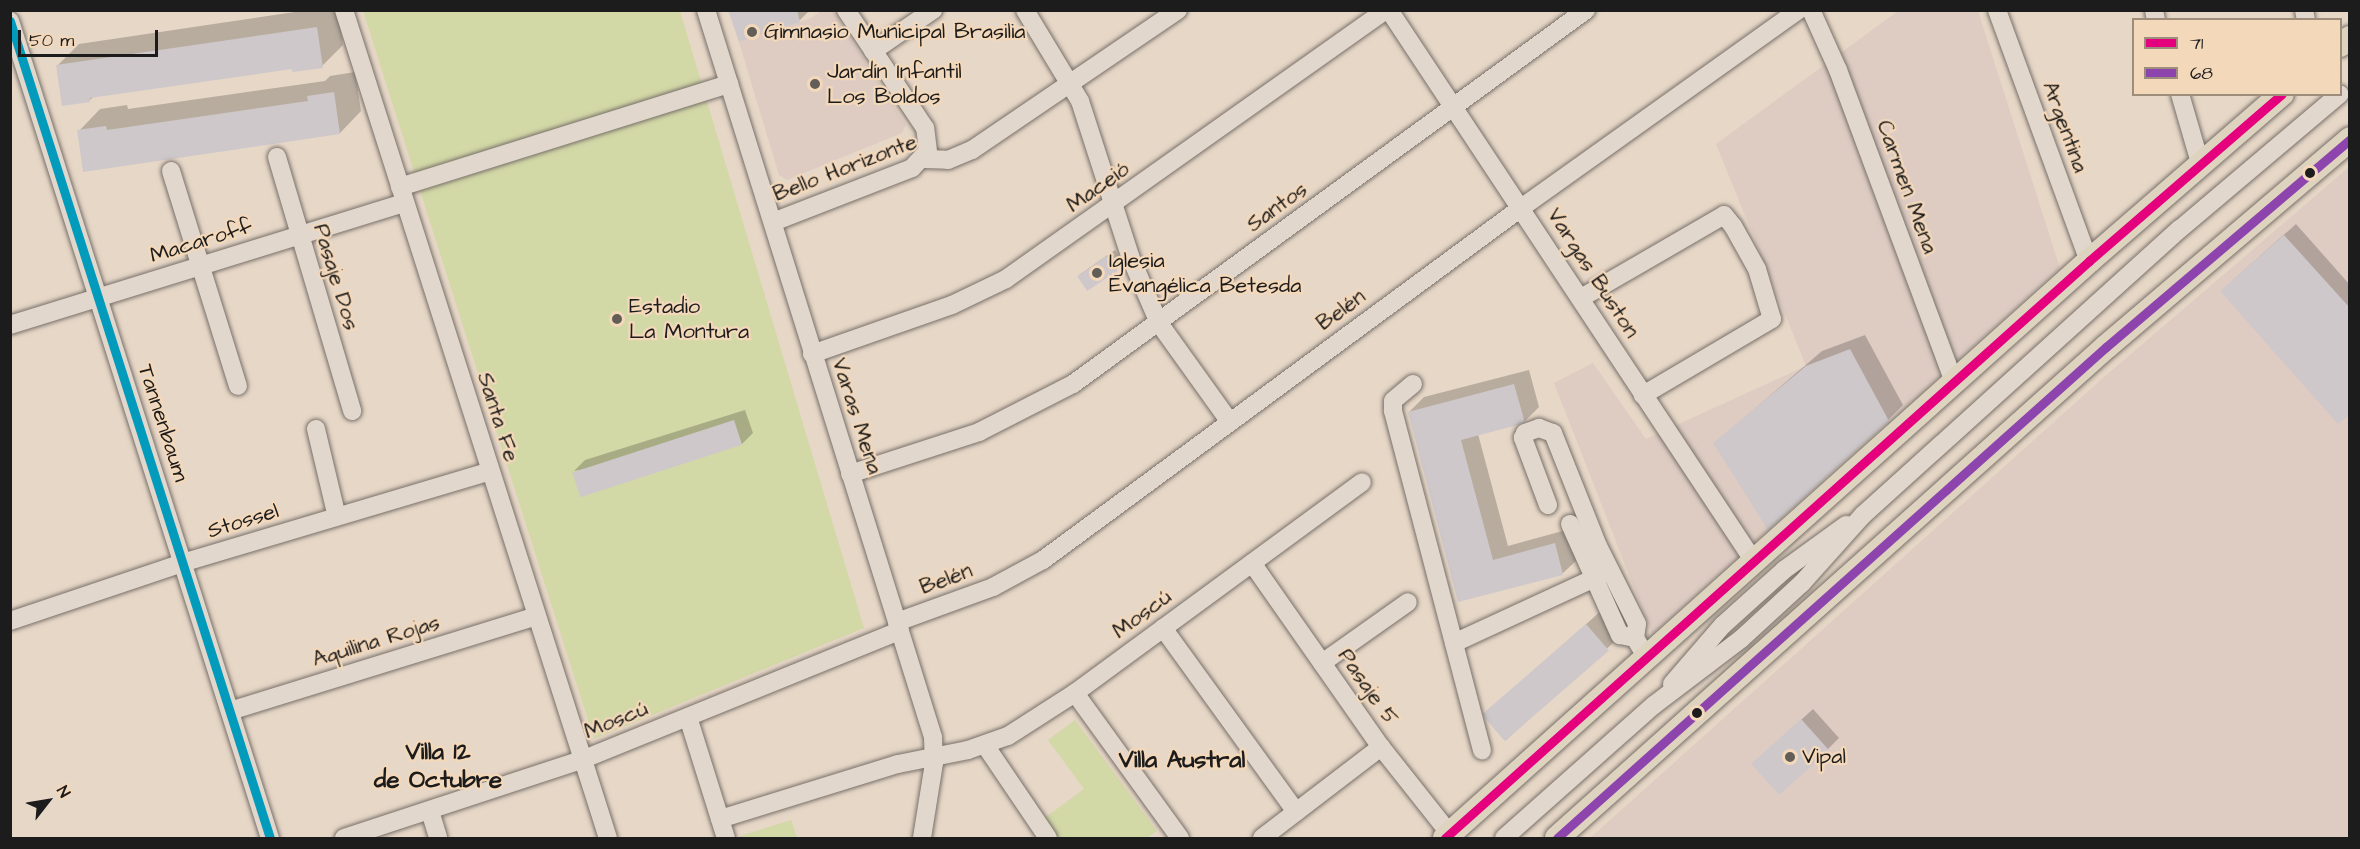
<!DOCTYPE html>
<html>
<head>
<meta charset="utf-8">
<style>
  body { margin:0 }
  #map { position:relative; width:2360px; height:849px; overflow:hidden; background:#e7d7c7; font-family:"Architects Daughter",sans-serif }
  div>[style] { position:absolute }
  .built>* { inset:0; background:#deccc3 }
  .green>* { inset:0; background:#d3d8a7 }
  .shadow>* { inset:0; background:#0003 }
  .building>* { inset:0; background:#cec8ca; transform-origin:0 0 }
  .roads { filter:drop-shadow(0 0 2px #777069) drop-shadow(0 0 2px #777069) }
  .minor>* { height:18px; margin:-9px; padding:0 9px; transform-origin:9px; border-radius:9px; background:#e2d7cc }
  .major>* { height:24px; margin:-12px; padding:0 12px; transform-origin:12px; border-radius:12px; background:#ded3bf }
  .bus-1>* { height:9px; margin:-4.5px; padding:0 4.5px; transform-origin:4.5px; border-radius:4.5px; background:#e5007d }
  .bus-2>* { height:9px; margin:-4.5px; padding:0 4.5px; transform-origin:4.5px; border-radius:4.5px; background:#8e44ad }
  .bus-3>* { height:9px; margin:-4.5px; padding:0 4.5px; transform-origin:4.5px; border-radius:4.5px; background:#039bbc }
  .dots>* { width:16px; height:16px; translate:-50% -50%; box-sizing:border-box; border:3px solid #f4d8ba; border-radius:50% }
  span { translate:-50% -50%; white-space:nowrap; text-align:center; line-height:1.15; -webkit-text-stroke:4.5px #f4d8ba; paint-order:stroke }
  .poi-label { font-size:22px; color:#1c1c1c }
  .left { translate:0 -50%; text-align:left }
  .street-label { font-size:22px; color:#1c1c1c }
  .neighbourhood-label { font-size:24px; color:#1c1c1c; font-weight:700 }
  .frame { position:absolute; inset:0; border:12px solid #1c1c1c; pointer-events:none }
  .legend { position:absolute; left:2132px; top:18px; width:210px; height:78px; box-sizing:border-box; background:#f4d8ba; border:2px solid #9e8d7b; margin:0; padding:8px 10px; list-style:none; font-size:18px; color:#1c1c1c }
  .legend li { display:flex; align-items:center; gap:12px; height:30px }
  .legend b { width:30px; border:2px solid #9e8d7b }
  .north { position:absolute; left:18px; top:771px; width:60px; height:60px; -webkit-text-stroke:4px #f4d8ba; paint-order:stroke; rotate:59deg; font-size:16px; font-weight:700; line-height:24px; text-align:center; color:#1c1c1c }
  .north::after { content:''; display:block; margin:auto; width:21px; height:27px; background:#1c1c1c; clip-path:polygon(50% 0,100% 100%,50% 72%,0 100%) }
  .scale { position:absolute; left:18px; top:30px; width:140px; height:27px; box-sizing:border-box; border:3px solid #1c1c1c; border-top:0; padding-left:8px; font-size:18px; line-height:21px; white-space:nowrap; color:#1c1c1c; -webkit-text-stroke:4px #f4d8ba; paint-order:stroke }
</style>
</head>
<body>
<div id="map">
  <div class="built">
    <div style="clip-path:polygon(821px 11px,833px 11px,906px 125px,902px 133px,787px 180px,779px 175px,739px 42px,811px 18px)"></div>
    <div style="clip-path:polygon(1898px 11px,1978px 11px,2060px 268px,1652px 634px,1554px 383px,1593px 363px,1646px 439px,1806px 366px,1716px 144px)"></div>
    <div style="clip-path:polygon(2349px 167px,2349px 838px,1590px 838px,2104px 377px)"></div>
  </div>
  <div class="green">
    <div style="clip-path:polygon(363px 11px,680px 11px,864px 628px,594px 739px)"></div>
    <div style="clip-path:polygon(1075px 720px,1157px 831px,1147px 838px,1058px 838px,1043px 819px,1084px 789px,1048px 740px)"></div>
    <div style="clip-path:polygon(791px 820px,797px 838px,740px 838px,740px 836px)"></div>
  </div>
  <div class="shadow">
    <div style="clip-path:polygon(308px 10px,338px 10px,343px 45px,322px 66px,293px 67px,94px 96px,90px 100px,58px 65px,79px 44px)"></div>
    <div style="clip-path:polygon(730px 10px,810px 10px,800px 20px)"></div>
    <div style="clip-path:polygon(355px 72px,361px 111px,340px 133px,79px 131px,100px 109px,127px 105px,128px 109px,325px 81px,330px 76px)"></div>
    <div style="clip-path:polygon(2296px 224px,2350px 285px,2350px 412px,2233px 280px)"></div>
    <div style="clip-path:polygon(1115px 250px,1123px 263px,1116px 270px,1079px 275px)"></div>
    <div style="clip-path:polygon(1865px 335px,1903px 405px,1888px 420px,1715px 443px,1822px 351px)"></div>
    <div style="clip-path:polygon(1529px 370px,1539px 407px,1524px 422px,1478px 434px,1508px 546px,1570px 529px,1578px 559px,1563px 573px,1459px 600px,1409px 412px,1424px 397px)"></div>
    <div style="clip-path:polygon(745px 410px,753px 433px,742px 444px,574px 471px,585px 460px)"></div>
    <div style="clip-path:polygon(1602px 610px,1623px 634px,1506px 740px,1500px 701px)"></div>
    <div style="clip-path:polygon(1813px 709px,1839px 738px,1828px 749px,1765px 753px)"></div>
  </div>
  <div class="building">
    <div style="clip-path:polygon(728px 10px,797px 10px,800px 22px,739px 42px)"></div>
    <div style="clip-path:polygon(317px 27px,323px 68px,292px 72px,292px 69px,90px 98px,90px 102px,62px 106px,56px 65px)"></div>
    <div style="clip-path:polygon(334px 92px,340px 134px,83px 172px,77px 130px,106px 126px,107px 130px,308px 101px,307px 96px)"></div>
    <div style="clip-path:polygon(2284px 235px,2350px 308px,2350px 414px,2338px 424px,2220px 291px)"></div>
    <div style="left:1107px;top:256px;width:18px;height:36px;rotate:56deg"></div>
    <div style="clip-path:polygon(1850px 349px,1889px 421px,1768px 530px,1713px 443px,1806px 366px)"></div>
    <div style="clip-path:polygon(1514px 384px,1525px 423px,1461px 440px,1493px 560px,1555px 543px,1563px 575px,1458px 602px,1408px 412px)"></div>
    <div style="left:734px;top:420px;width:26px;height:170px;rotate:72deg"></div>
    <div style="left:1586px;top:624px;width:35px;height:138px;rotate:49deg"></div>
    <div style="left:1801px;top:719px;width:42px;height:67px;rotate:48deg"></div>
  </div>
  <div class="roads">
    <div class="minor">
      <div style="left:344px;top:10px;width:869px;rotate:72.32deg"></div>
      <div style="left:706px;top:10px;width:762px;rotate:72.66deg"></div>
      <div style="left:933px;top:737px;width:26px;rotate:88deg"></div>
      <div style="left:934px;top:763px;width:76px;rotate:99.1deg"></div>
      <div style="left:1025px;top:10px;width:106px;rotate:58.9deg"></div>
      <div style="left:1080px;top:101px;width:163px;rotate:72.1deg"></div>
      <div style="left:1130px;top:256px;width:73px;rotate:66.6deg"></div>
      <div style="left:1159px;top:323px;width:122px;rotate:54.4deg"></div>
      <div style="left:1389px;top:10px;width:663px;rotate:56.5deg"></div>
      <div style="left:1811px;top:10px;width:66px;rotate:65.8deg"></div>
      <div style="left:1838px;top:70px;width:333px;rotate:69.6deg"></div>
      <div style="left:1997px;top:10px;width:267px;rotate:69.9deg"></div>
      <div style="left:2154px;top:10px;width:10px;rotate:79deg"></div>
      <div style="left:2304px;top:10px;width:10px;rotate:79deg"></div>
      <div style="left:10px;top:21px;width:857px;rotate:72.35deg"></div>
      <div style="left:873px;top:51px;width:73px;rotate:-34.3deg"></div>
      <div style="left:2180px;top:94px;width:72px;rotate:73.8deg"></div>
      <div style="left:277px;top:157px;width:265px;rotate:73.5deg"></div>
      <div style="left:925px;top:159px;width:23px;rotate:2deg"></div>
      <div style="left:948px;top:160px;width:26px;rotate:-23deg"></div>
      <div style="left:972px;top:150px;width:249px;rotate:-34.2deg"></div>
      <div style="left:171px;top:171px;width:225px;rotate:72.7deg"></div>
      <div style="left:400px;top:187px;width:345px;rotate:-17.4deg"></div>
      <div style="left:773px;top:222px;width:149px;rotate:-21.2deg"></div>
      <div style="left:912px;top:168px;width:23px;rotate:-47deg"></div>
      <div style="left:928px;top:151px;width:23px;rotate:-97deg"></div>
      <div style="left:925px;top:128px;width:142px;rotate:-123.8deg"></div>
      <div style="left:1581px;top:298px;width:165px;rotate:-30.1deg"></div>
      <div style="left:1724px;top:215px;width:14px;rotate:51deg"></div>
      <div style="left:1733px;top:226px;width:49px;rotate:60.8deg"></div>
      <div style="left:1757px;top:269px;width:52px;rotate:73.3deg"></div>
      <div style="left:1772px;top:319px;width:150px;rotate:149.5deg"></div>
      <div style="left:10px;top:325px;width:413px;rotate:-17.2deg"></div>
      <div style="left:812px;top:354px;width:148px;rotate:-19.3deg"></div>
      <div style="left:952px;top:305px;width:60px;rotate:-25.7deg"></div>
      <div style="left:1006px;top:279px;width:466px;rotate:-35.3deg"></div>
      <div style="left:1413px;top:384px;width:26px;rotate:140deg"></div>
      <div style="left:1393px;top:401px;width:10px;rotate:90deg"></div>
      <div style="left:1393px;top:411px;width:351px;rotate:75.3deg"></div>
      <div style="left:316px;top:429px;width:90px;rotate:76.6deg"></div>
      <div style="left:850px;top:474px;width:136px;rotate:-18deg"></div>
      <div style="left:979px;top:432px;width:106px;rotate:-27.1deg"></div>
      <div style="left:1073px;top:384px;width:635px;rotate:-36.09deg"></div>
      <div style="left:1548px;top:505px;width:72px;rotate:-110.5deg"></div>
      <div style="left:1523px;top:438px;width:5px;rotate:-68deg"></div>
      <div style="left:1525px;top:433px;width:15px;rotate:-20deg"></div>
      <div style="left:1539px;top:428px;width:15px;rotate:20deg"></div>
      <div style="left:1553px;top:433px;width:122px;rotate:68.3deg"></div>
      <div style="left:1598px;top:546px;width:87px;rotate:63.4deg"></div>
      <div style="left:1637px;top:624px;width:14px;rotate:98deg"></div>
      <div style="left:1635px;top:638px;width:23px;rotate:59deg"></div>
      <div style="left:1570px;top:524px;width:122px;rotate:65.8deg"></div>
      <div style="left:1620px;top:635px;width:15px;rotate:11deg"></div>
      <div style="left:1252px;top:563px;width:225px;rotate:55deg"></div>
      <div style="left:1381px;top:747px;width:111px;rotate:51.6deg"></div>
      <div style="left:10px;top:621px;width:182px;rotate:-18.6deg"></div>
      <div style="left:182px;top:563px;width:321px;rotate:-16.6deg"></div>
      <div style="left:897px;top:622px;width:102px;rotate:-20deg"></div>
      <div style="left:993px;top:587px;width:57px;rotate:-28.4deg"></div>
      <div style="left:1043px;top:560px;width:594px;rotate:-36.37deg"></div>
      <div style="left:1521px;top:208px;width:341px;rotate:-35.5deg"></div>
      <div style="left:1163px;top:628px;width:227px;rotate:54.1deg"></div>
      <div style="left:1454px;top:643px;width:172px;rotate:-24.8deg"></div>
      <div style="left:1322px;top:663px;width:105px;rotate:-35.3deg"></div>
      <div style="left:1672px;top:684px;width:78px;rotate:-49.2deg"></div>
      <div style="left:1723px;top:625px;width:82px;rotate:-42deg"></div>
      <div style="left:1784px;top:570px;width:77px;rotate:-36deg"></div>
      <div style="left:1075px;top:693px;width:179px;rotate:54.1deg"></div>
      <div style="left:230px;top:711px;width:321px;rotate:-17.2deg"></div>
      <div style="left:688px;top:717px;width:127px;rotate:72.6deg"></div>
      <div style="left:985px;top:745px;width:112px;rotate:55.9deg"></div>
      <div style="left:430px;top:811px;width:28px;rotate:73deg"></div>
      <div style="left:720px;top:819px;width:186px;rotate:-17.2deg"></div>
      <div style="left:898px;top:764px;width:71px;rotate:-11.3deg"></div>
      <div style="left:968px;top:750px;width:42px;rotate:-19.3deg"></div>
      <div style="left:1008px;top:736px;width:80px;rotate:-32.7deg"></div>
      <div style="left:1075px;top:693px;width:356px;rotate:-36.3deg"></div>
      <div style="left:344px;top:838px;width:253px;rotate:-18.2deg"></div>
      <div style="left:584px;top:759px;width:341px;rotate:-22.1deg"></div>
      <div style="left:1262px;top:838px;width:150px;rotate:-37.4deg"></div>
      <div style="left:1504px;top:838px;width:200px;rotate:-41.6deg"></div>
      <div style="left:1654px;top:705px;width:109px;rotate:-37.2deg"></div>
      <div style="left:1741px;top:639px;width:83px;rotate:-42.6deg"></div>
      <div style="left:1802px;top:583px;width:91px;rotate:-48.1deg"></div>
      <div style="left:1863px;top:515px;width:427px;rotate:-42.1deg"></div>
      <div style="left:2180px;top:229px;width:209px;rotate:-40.2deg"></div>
    </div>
    <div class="major">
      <div style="left:2340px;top:45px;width:12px;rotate:-35deg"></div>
      <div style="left:1445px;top:838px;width:865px;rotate:-41.86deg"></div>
      <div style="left:2089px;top:261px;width:255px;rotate:-40.9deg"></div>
      <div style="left:1557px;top:838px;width:737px;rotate:-41.81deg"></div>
      <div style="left:2106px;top:347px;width:321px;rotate:-40.4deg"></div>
    </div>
  </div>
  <div class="bus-1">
    <div style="left:1445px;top:838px;width:865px;rotate:-41.86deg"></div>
    <div style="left:2089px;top:261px;width:255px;rotate:-40.9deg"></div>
  </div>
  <div class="bus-2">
    <div style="left:1557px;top:838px;width:737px;rotate:-41.81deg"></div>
    <div style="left:2106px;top:347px;width:321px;rotate:-40.4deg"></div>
  </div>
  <div class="bus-3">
    <div style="left:10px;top:21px;width:857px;rotate:72.35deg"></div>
  </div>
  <div class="dots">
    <div style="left:752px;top:32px;background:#635d58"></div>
    <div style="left:815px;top:84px;background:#635d58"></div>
    <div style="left:2310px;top:173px;background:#1c1c1c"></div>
    <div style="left:1097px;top:273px;background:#635d58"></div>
    <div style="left:617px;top:319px;background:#635d58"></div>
    <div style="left:1697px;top:713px;background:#1c1c1c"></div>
    <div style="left:1790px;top:757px;background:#635d58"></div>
  </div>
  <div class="poi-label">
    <span class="left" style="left:764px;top:32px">Gimnasio Municipal Brasilia</span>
    <span class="left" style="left:827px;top:84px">Jardín Infantil<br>Los Boldos</span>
    <span class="left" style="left:1109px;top:273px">Iglesia<br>Evangélica Betesda</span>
    <span class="left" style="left:629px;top:319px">Estadio<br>La Montura</span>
    <span class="left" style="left:1802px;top:757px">Vipal</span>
  </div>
  <div class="street-label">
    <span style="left:2065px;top:127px;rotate:70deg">Argentina</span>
    <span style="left:845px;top:168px;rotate:-21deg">Bello Horizonte</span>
    <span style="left:1098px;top:187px;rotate:-35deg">Maceió</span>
    <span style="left:1907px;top:187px;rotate:70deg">Carmen Mena</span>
    <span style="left:1277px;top:207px;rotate:-36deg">Santos</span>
    <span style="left:201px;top:241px;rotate:-17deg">Macaroff</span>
    <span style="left:1593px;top:273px;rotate:57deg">Vargas Buston</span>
    <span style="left:336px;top:277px;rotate:73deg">Pasaje Dos</span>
    <span style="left:1341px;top:310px;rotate:-36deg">Belén</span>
    <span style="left:857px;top:416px;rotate:72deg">Varas Mena</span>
    <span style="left:498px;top:417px;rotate:72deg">Santa Fe</span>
    <span style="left:163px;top:423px;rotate:72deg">Tannenbaum</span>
    <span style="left:243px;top:521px;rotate:-17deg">Stossel</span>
    <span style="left:946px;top:579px;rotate:-20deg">Belén</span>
    <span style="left:1142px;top:614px;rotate:-36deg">Moscú</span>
    <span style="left:376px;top:641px;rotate:-17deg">Aquilina Rojas</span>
    <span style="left:1368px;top:687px;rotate:55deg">Pasaje 5</span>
    <span style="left:616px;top:720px;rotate:-22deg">Moscú</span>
  </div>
  <div class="neighbourhood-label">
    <span style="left:438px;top:767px">Villa 12<br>de Octubre</span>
    <span style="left:1182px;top:761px">Villa Austral</span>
  </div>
  <div class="frame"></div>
  <ul class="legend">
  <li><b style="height:8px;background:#e5007d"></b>71</li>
  <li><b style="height:8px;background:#8e44ad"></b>68</li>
  </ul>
  <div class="north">N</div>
  <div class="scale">50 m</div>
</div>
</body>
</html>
